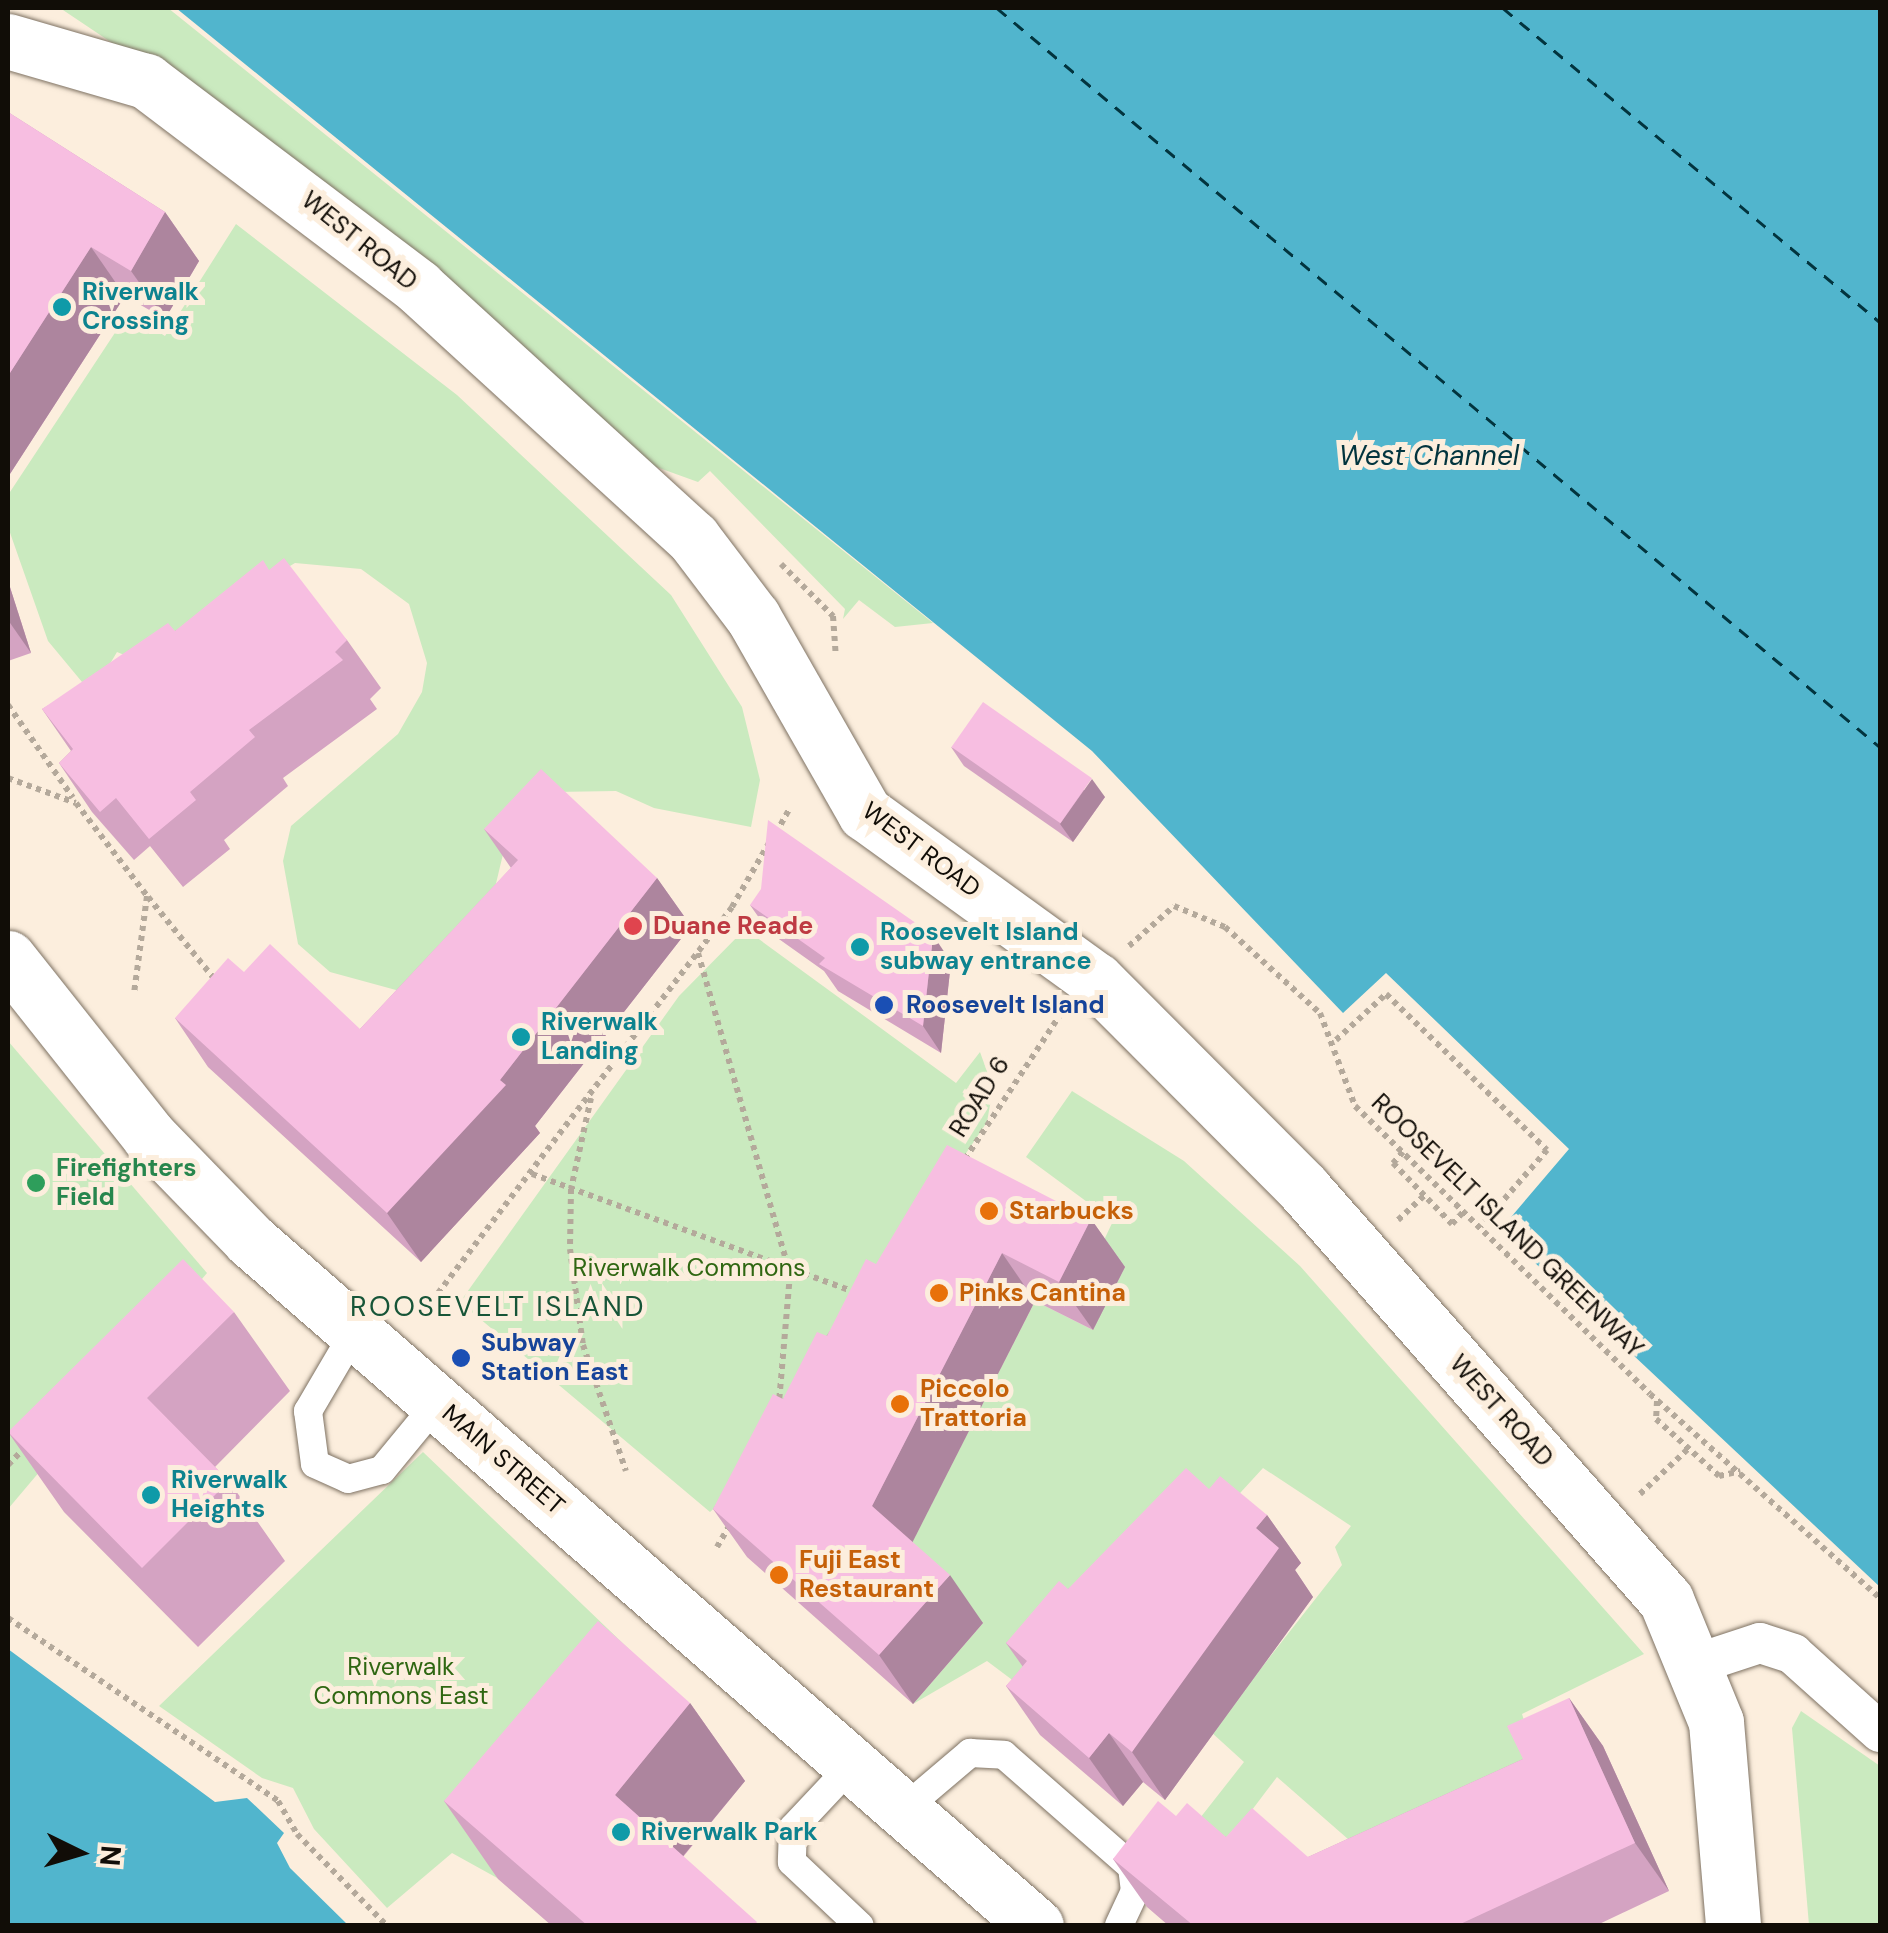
<!DOCTYPE html>
<html>
<head>
<meta charset="utf-8">
<style>
  body { margin:0 }
  #map { position:relative; width:1888px; height:1933px; overflow:hidden; background:#fceedd; font-family:"DM Sans",sans-serif }
  div>[style] { position:absolute }
  .green>* { inset:0; background:#caeabf }
  .water>* { inset:0; background:#51b5cd }
  .ferry>* { height:2.5px; margin-top:-1.25px; transform-origin:0; background:repeating-linear-gradient(90deg,#02343e 0 12px,transparent 0 22px) }
  .path>* { height:6px; margin-top:-3px; transform-origin:0; background:repeating-linear-gradient(90deg,#b4a99b 0 5px,transparent 0 10px) }
  .roads { filter:drop-shadow(0 0 2px #7e7263) drop-shadow(0 0 2px #7e7263) }
  .service>* { height:28px; margin:-14px; padding:0 14px; transform-origin:14px; border-radius:14px; background:#fff }
  .pedestrian>* { height:40px; margin:-20px; padding:0 20px; transform-origin:20px; border-radius:20px; background:#fff }
  .minor>* { height:55px; margin:-27.5px; padding:0 27.5px; transform-origin:27.5px; border-radius:27.5px; background:#fff }
  .tertiary>* { height:55px; margin:-27.5px; padding:0 27.5px; transform-origin:27.5px; border-radius:27.5px; background:#fff }
  .wall>* { inset:0; background:#d4a3c2 }
  .shaded-wall>* { inset:0; background:#ad859e }
  .building>* { inset:0; background:#f7bee1; transform-origin:0 0 }
  .dots>* { width:28px; height:28px; translate:-50% -50%; box-sizing:border-box; border:5px solid #fceedd; border-radius:50% }
  span { translate:-50% -50%; white-space:nowrap; text-align:center; line-height:1.15; -webkit-text-stroke:10px #fceedd; paint-order:stroke }
  .street-label { font-size:25px; color:#110d07 }
  .culture-label { font-size:25px; color:#0d838f; font-weight:700 }
  .left { translate:0 -50%; text-align:left }
  .health-label { font-size:25px; color:#be3a42; font-weight:700 }
  .transit-label { font-size:25px; color:#164399; font-weight:700 }
  .leisure-label { font-size:25px; color:#27864d; font-weight:700 }
  .food-label { font-size:25px; color:#c56008; font-weight:700 }
  .park-label { font-size:25px; color:#2f6712 }
  .water-label { font-size:28px; color:#02343e; font-style:italic }
  .neighbourhood-label { font-size:28px; color:#175538; letter-spacing:2.5px }
  .frame { position:absolute; inset:0; border:10px solid #110d07; pointer-events:none }
  .north { position:absolute; left:30px; top:1803px; width:100px; height:100px; -webkit-text-stroke:8px #fceedd; paint-order:stroke; rotate:95deg; font-size:28px; font-weight:700; line-height:40px; text-align:center; color:#110d07 }
  .north::after { content:''; display:block; margin:auto; width:35px; height:45px; background:#110d07; clip-path:polygon(50% 0,100% 100%,50% 72%,0 100%) }
</style>
</head>
<body>
<div id="map">
  <div class="green">
    <div style="clip-path:polygon(60px 8px,168px 8px,933px 623px,895px 627px,859px 600px,843px 619px,845px 609px,710px 471px,698px 482px,637px 460px,273px 151px)"></div>
    <div style="clip-path:polygon(236px 224px,457px 395px,671px 595px,742px 707px,760px 780px,751px 827px,654px 808px,616px 791px,554px 792px,504px 850px,493px 896px,407px 993px,330px 972px,298px 944px,283px 861px,291px 826px,398px 734px,422px 692px,427px 663px,409px 604px,361px 569px,295px 563px,134px 659px,117px 652px,92px 694px,48px 641px,8px 527px,8px 495px,128px 313px,165px 336px)"></div>
    <div style="clip-path:polygon(745px 929px,956px 1083px,980px 1052px,993px 1088px,987px 1122px,748px 1478px,710px 1512px,460px 1302px,679px 996px)"></div>
    <div style="clip-path:polygon(8px 1041px,207px 1273px,8px 1509px)"></div>
    <div style="clip-path:polygon(1072px 1091px,1184px 1161px,1300px 1266px,1644px 1654px,1522px 1714px,1541px 1774px,1396px 1881px,1277px 1777px,1221px 1851px,1182px 1841px,1244px 1762px,1211px 1732px,1342px 1565px,1335px 1547px,1351px 1526px,1263px 1468px,1219px 1516px,1019px 1685px,987px 1661px,913px 1704px,983px 1623px,900px 1566px,1035px 1301px,1093px 1330px,1098px 1253px,1113px 1221px,1026px 1157px)"></div>
    <div style="clip-path:polygon(423px 1452px,655px 1674px,580px 1784px,499px 1879px,452px 1853px,387px 1908px,314px 1829px,293px 1788px,262px 1778px,159px 1706px)"></div>
    <div style="clip-path:polygon(1801px 1711px,1880px 1766px,1880px 1925px,1809px 1925px,1792px 1728px)"></div>
  </div>
  <div class="water">
    <div style="clip-path:polygon(176px 8px,1880px 8px,1880px 1587px,1500px 1230px,1569px 1149px,1386px 973px,1343px 1013px,1092px 751px)"></div>
    <div style="clip-path:polygon(8px 1649px,215px 1802px,247px 1798px,284px 1833px,277px 1843px,290px 1868px,348px 1925px,8px 1925px)"></div>
  </div>
  <div class="ferry">
    <div style="left:997px;top:8px;width:1151px;rotate:39.93deg"></div>
    <div style="left:1503px;top:8px;width:491px;rotate:39.8deg"></div>
  </div>
  <div class="path">
    <div style="left:781px;top:564px;width:74px;rotate:45deg"></div>
    <div style="left:833px;top:616px;width:39px;rotate:86deg"></div>
    <div style="left:8px;top:705px;width:113px;rotate:55deg"></div>
    <div style="left:8px;top:778px;width:72px;rotate:20.2deg"></div>
    <div style="left:76px;top:803px;width:117px;rotate:52.6deg"></div>
    <div style="left:147px;top:896px;width:98px;rotate:97.6deg"></div>
    <div style="left:776px;top:833px;width:29px;rotate:-61deg"></div>
    <div style="left:148px;top:897px;width:108px;rotate:51deg"></div>
    <div style="left:1129px;top:946px;width:60px;rotate:-41.6deg"></div>
    <div style="left:1174px;top:906px;width:55px;rotate:22.4deg"></div>
    <div style="left:1225px;top:927px;width:128px;rotate:42.2deg"></div>
    <div style="left:1320px;top:1013px;width:99px;rotate:69.4deg"></div>
    <div style="left:1355px;top:1106px;width:412px;rotate:44.3deg"></div>
    <div style="left:1650px;top:1394px;width:307px;rotate:41.6deg"></div>
    <div style="left:698px;top:953px;width:334px;rotate:74deg"></div>
    <div style="left:790px;top:1274px;width:128px;rotate:94.9deg"></div>
    <div style="left:1336px;top:1040px;width:68px;rotate:-42.6deg"></div>
    <div style="left:1386px;top:994px;width:224px;rotate:44.1deg"></div>
    <div style="left:1547px;top:1150px;width:101px;rotate:131deg"></div>
    <div style="left:591px;top:1098px;width:93px;rotate:102.4deg"></div>
    <div style="left:571px;top:1189px;width:60px;rotate:91deg"></div>
    <div style="left:570px;top:1249px;width:97px;rotate:82.3deg"></div>
    <div style="left:583px;top:1345px;width:133px;rotate:71.2deg"></div>
    <div style="left:1403px;top:1152px;width:15px;rotate:132deg"></div>
    <div style="left:1393px;top:1163px;width:85px;rotate:46deg"></div>
    <div style="left:1452px;top:1224px;width:18px;rotate:-47deg"></div>
    <div style="left:965px;top:1159px;width:173px;rotate:-56.6deg"></div>
    <div style="left:532px;top:1174px;width:343px;rotate:20.1deg"></div>
    <div style="left:1398px;top:1220px;width:37px;rotate:-43deg"></div>
    <div style="left:432px;top:1301px;width:495px;rotate:-52.7deg"></div>
    <div style="left:732px;top:907px;width:74px;rotate:-60deg"></div>
    <div style="left:1657px;top:1401px;width:18px;rotate:93deg"></div>
    <div style="left:1656px;top:1419px;width:85px;rotate:42.1deg"></div>
    <div style="left:1719px;top:1476px;width:22px;rotate:-13deg"></div>
    <div style="left:8px;top:1465px;width:28px;rotate:-46deg"></div>
    <div style="left:1640px;top:1494px;width:67px;rotate:-43.2deg"></div>
    <div style="left:717px;top:1547px;width:28px;rotate:-60deg"></div>
    <div style="left:8px;top:1618px;width:326px;rotate:34.1deg"></div>
    <div style="left:278px;top:1801px;width:38px;rotate:60deg"></div>
    <div style="left:297px;top:1834px;width:129px;rotate:45.6deg"></div>
  </div>
  <div class="roads">
    <div class="service">
      <div style="left:355px;top:1331px;width:93px;rotate:120.4deg"></div>
      <div style="left:308px;top:1411px;width:53px;rotate:82.5deg"></div>
      <div style="left:315px;top:1464px;width:36px;rotate:24deg"></div>
      <div style="left:348px;top:1479px;width:35px;rotate:-15deg"></div>
      <div style="left:382px;top:1470px;width:87px;rotate:-50.6deg"></div>
      <div style="left:854px;top:1763px;width:89px;rotate:133.2deg"></div>
      <div style="left:793px;top:1828px;width:34px;rotate:92deg"></div>
      <div style="left:792px;top:1862px;width:93px;rotate:43.3deg"></div>
      <div style="left:904px;top:1809px;width:87px;rotate:-40.3deg"></div>
      <div style="left:970px;top:1753px;width:34px;rotate:3deg"></div>
      <div style="left:1004px;top:1755px;width:170px;rotate:41.2deg"></div>
      <div style="left:1132px;top:1867px;width:24px;rotate:83deg"></div>
      <div style="left:1135px;top:1891px;width:38px;rotate:115deg"></div>
    </div>
    <div class="pedestrian">
      <div style="left:1699px;top:1663px;width:64px;rotate:-18.2deg"></div>
      <div style="left:1760px;top:1643px;width:35px;rotate:18deg"></div>
      <div style="left:1793px;top:1654px;width:117px;rotate:41.9deg"></div>
    </div>
    <div class="minor">
      <div style="left:8px;top:41px;width:144px;rotate:16.2deg"></div>
      <div style="left:146px;top:81px;width:341px;rotate:37.1deg"></div>
      <div style="left:418px;top:287px;width:372px;rotate:42.4deg"></div>
      <div style="left:693px;top:538px;width:99px;rotate:52.8deg"></div>
      <div style="left:753px;top:617px;width:226px;rotate:60.3deg"></div>
      <div style="left:865px;top:813px;width:285px;rotate:35.9deg"></div>
      <div style="left:1096px;top:980px;width:293px;rotate:45.1deg"></div>
      <div style="left:1303px;top:1188px;width:549px;rotate:48.62deg"></div>
      <div style="left:1666px;top:1600px;width:132px;rotate:67.7deg"></div>
      <div style="left:1716px;top:1722px;width:205px;rotate:85.2deg"></div>
    </div>
    <div class="tertiary">
      <div style="left:8px;top:958px;width:227px;rotate:51.6deg"></div>
      <div style="left:149px;top:1136px;width:145px;rotate:45.8deg"></div>
      <div style="left:250px;top:1240px;width:1043px;rotate:41.11deg"></div>
    </div>
  </div>
  <div class="wall">
    <div style="clip-path:polygon(8px 112px,165px 212px,199px 261px,165px 319px,125px 296px,8px 477px)"></div>
    <div style="clip-path:polygon(270px 570px,347px 640px,381px 688px,370px 699px,377px 709px,283px 778px,288px 786px,224px 840px,230px 849px,183px 887px,150px 846px,134px 860px,92px 812px,59px 763px,71px 751px,42px 709px,175px 631px)"></div>
    <div style="clip-path:polygon(8px 581px,31px 653px,8px 661px)"></div>
    <div style="clip-path:polygon(951px 747px,1105px 797px,1073px 842px,964px 766px)"></div>
    <div style="clip-path:polygon(484px 829px,657px 878px,691px 926px,535px 1126px,540px 1133px,421px 1262px,208px 1067px,175px 1018px,360px 1029px,511px 868px)"></div>
    <div style="clip-path:polygon(750px 905px,951px 962px,941px 1053px,838px 991px,824px 971px,769px 932px)"></div>
    <div style="clip-path:polygon(1091px 1219px,1125px 1267px,1093px 1330px,1035px 1301px,912px 1542px,983px 1623px,913px 1704px,747px 1557px,713px 1509px,783px 1399px,876px 1264px)"></div>
    <div style="clip-path:polygon(234px 1312px,290px 1391px,215px 1467px,229px 1481px,285px 1561px,198px 1647px,64px 1512px,8px 1432px)"></div>
    <div style="clip-path:polygon(1209px 1489px,1267px 1515px,1301px 1563px,1295px 1570px,1313px 1597px,1165px 1800px,1143px 1782px,1123px 1806px,1040px 1735px,1006px 1686px,1023px 1667px,1006px 1643px,1068px 1589px)"></div>
    <div style="clip-path:polygon(1569px 1698px,1603px 1746px,1669px 1891px,1595px 1926px,1169px 1926px,1147px 1907px,1113px 1859px,1176px 1816px,1226px 1837px,1308px 1857px,1523px 1759px)"></div>
    <div style="clip-path:polygon(690px 1703px,745px 1781px,683px 1857px,759px 1926px,552px 1926px,498px 1879px,444px 1801px)"></div>
  </div>
  <div class="shaded-wall">
    <div style="clip-path:polygon(165px 212px,199px 261px,165px 319px,131px 271px)"></div>
    <div style="clip-path:polygon(91px 247px,125px 296px,8px 477px,8px 376px)"></div>
    <div style="clip-path:polygon(8px 581px,31px 653px,8px 620px)"></div>
    <div style="clip-path:polygon(1092px 779px,1105px 797px,1073px 842px,1060px 824px)"></div>
    <div style="clip-path:polygon(657px 878px,691px 926px,535px 1126px,540px 1133px,421px 1262px,387px 1213px,500px 1080px)"></div>
    <div style="clip-path:polygon(933px 935px,951px 962px,941px 1053px,923px 1026px)"></div>
    <div style="clip-path:polygon(1091px 1219px,1125px 1267px,1093px 1330px,1059px 1282px)"></div>
    <div style="clip-path:polygon(1002px 1253px,1035px 1301px,906px 1555px,872px 1506px)"></div>
    <div style="clip-path:polygon(1267px 1515px,1301px 1563px,1295px 1570px,1313px 1597px,1165px 1800px,1132px 1752px,1256px 1528px)"></div>
    <div style="clip-path:polygon(950px 1575px,983px 1623px,913px 1704px,879px 1655px)"></div>
    <div style="clip-path:polygon(1569px 1698px,1603px 1746px,1669px 1891px,1635px 1843px)"></div>
    <div style="clip-path:polygon(690px 1703px,745px 1781px,669px 1873px,615px 1795px)"></div>
    <div style="clip-path:polygon(1109px 1733px,1143px 1782px,1123px 1806px,1089px 1758px)"></div>
  </div>
  <div class="building">
    <div style="clip-path:polygon(8px 112px,165px 212px,131px 271px,91px 247px,8px 376px)"></div>
    <div style="clip-path:polygon(284px 558px,347px 640px,335px 652px,343px 660px,249px 730px,255px 737px,190px 792px,196px 800px,149px 839px,116px 798px,100px 812px,59px 763px,73px 749px,42px 709px,168px 623px,175px 631px,263px 560px,269px 570px)"></div>
    <div style="left:983px;top:702px;width:133px;height:55px;rotate:35deg"></div>
    <div style="clip-path:polygon(541px 769px,657px 878px,500px 1080px,506px 1085px,387px 1213px,175px 1018px,228px 958px,244px 972px,270px 944px,360px 1029px,518px 860px,484px 829px)"></div>
    <div style="clip-path:polygon(768px 820px,933px 935px,923px 1026px,819px 964px,825px 958px,750px 905px,761px 889px)"></div>
    <div style="clip-path:polygon(947px 1145px,1091px 1219px,1059px 1282px,1002px 1253px,872px 1506px,950px 1575px,879px 1655px,713px 1509px,773px 1394px,783px 1399px,817px 1332px,827px 1336px,866px 1259px,876px 1264px)"></div>
    <div style="clip-path:polygon(183px 1259px,234px 1312px,147px 1398px,229px 1481px,142px 1568px,8px 1432px)"></div>
    <div style="clip-path:polygon(1186px 1468px,1209px 1489px,1220px 1476px,1267px 1515px,1256px 1528px,1279px 1548px,1132px 1752px,1109px 1733px,1089px 1758px,1006px 1686px,1027px 1661px,1006px 1643px,1059px 1581px,1068px 1589px)"></div>
    <div style="clip-path:polygon(598px 1621px,690px 1703px,615px 1795px,757px 1922px,754px 1926px,588px 1926px,444px 1801px)"></div>
    <div style="clip-path:polygon(1569px 1698px,1635px 1843px,1456px 1926px,1194px 1926px,1113px 1859px,1158px 1801px,1176px 1816px,1187px 1803px,1226px 1837px,1252px 1808px,1308px 1857px,1523px 1759px,1507px 1726px)"></div>
  </div>
  <div class="dots">
    <div style="left:62px;top:307px;background:#0f9aa8"></div>
    <div style="left:633px;top:926px;background:#e0444e"></div>
    <div style="left:860px;top:947px;background:#0f9aa8"></div>
    <div style="left:884px;top:1005px;background:#1a4fb4"></div>
    <div style="left:521px;top:1037px;background:#0f9aa8"></div>
    <div style="left:36px;top:1183px;background:#2e9e5b"></div>
    <div style="left:989px;top:1211px;background:#e8710a"></div>
    <div style="left:939px;top:1293px;background:#e8710a"></div>
    <div style="left:461px;top:1358px;background:#1a4fb4"></div>
    <div style="left:900px;top:1404px;background:#e8710a"></div>
    <div style="left:151px;top:1495px;background:#0f9aa8"></div>
    <div style="left:779px;top:1575px;background:#e8710a"></div>
    <div style="left:621px;top:1832px;background:#0f9aa8"></div>
  </div>
  <div class="street-label">
    <span style="left:359px;top:241px;rotate:39deg">WEST ROAD</span>
    <span style="left:921px;top:850px;rotate:37deg">WEST ROAD</span>
    <span style="left:980px;top:1097px;rotate:-58deg">ROAD 6</span>
    <span style="left:1507px;top:1226px;rotate:44deg">ROOSEVELT ISLAND GREENWAY</span>
    <span style="left:1501px;top:1411px;rotate:48deg">WEST ROAD</span>
    <span style="left:503px;top:1460px;rotate:41deg">MAIN STREET</span>
  </div>
  <div class="culture-label">
    <span class="left" style="left:82px;top:307px">Riverwalk<br>Crossing</span>
    <span class="left" style="left:880px;top:947px">Roosevelt Island<br>subway entrance</span>
    <span class="left" style="left:541px;top:1037px">Riverwalk<br>Landing</span>
    <span class="left" style="left:171px;top:1495px">Riverwalk<br>Heights</span>
    <span class="left" style="left:641px;top:1832px">Riverwalk Park</span>
  </div>
  <div class="health-label">
    <span class="left" style="left:653px;top:926px">Duane Reade</span>
  </div>
  <div class="transit-label">
    <span class="left" style="left:906px;top:1005px">Roosevelt Island</span>
    <span class="left" style="left:481px;top:1358px">Subway<br>Station East</span>
  </div>
  <div class="leisure-label">
    <span class="left" style="left:56px;top:1183px">Firefighters<br>Field</span>
  </div>
  <div class="food-label">
    <span class="left" style="left:1009px;top:1211px">Starbucks</span>
    <span class="left" style="left:959px;top:1293px">Pinks Cantina</span>
    <span class="left" style="left:920px;top:1404px">Piccolo<br>Trattoria</span>
    <span class="left" style="left:799px;top:1575px">Fuji East<br>Restaurant</span>
  </div>
  <div class="park-label">
    <span style="left:689px;top:1268px">Riverwalk Commons</span>
    <span style="left:401px;top:1682px">Riverwalk<br>Commons East</span>
  </div>
  <div class="water-label">
    <span style="left:1429px;top:456px">West Channel</span>
  </div>
  <div class="neighbourhood-label">
    <span style="left:498px;top:1307px">ROOSEVELT ISLAND</span>
  </div>
  <div class="frame"></div>
  <div class="north">N</div>
</div>
</body>
</html>
